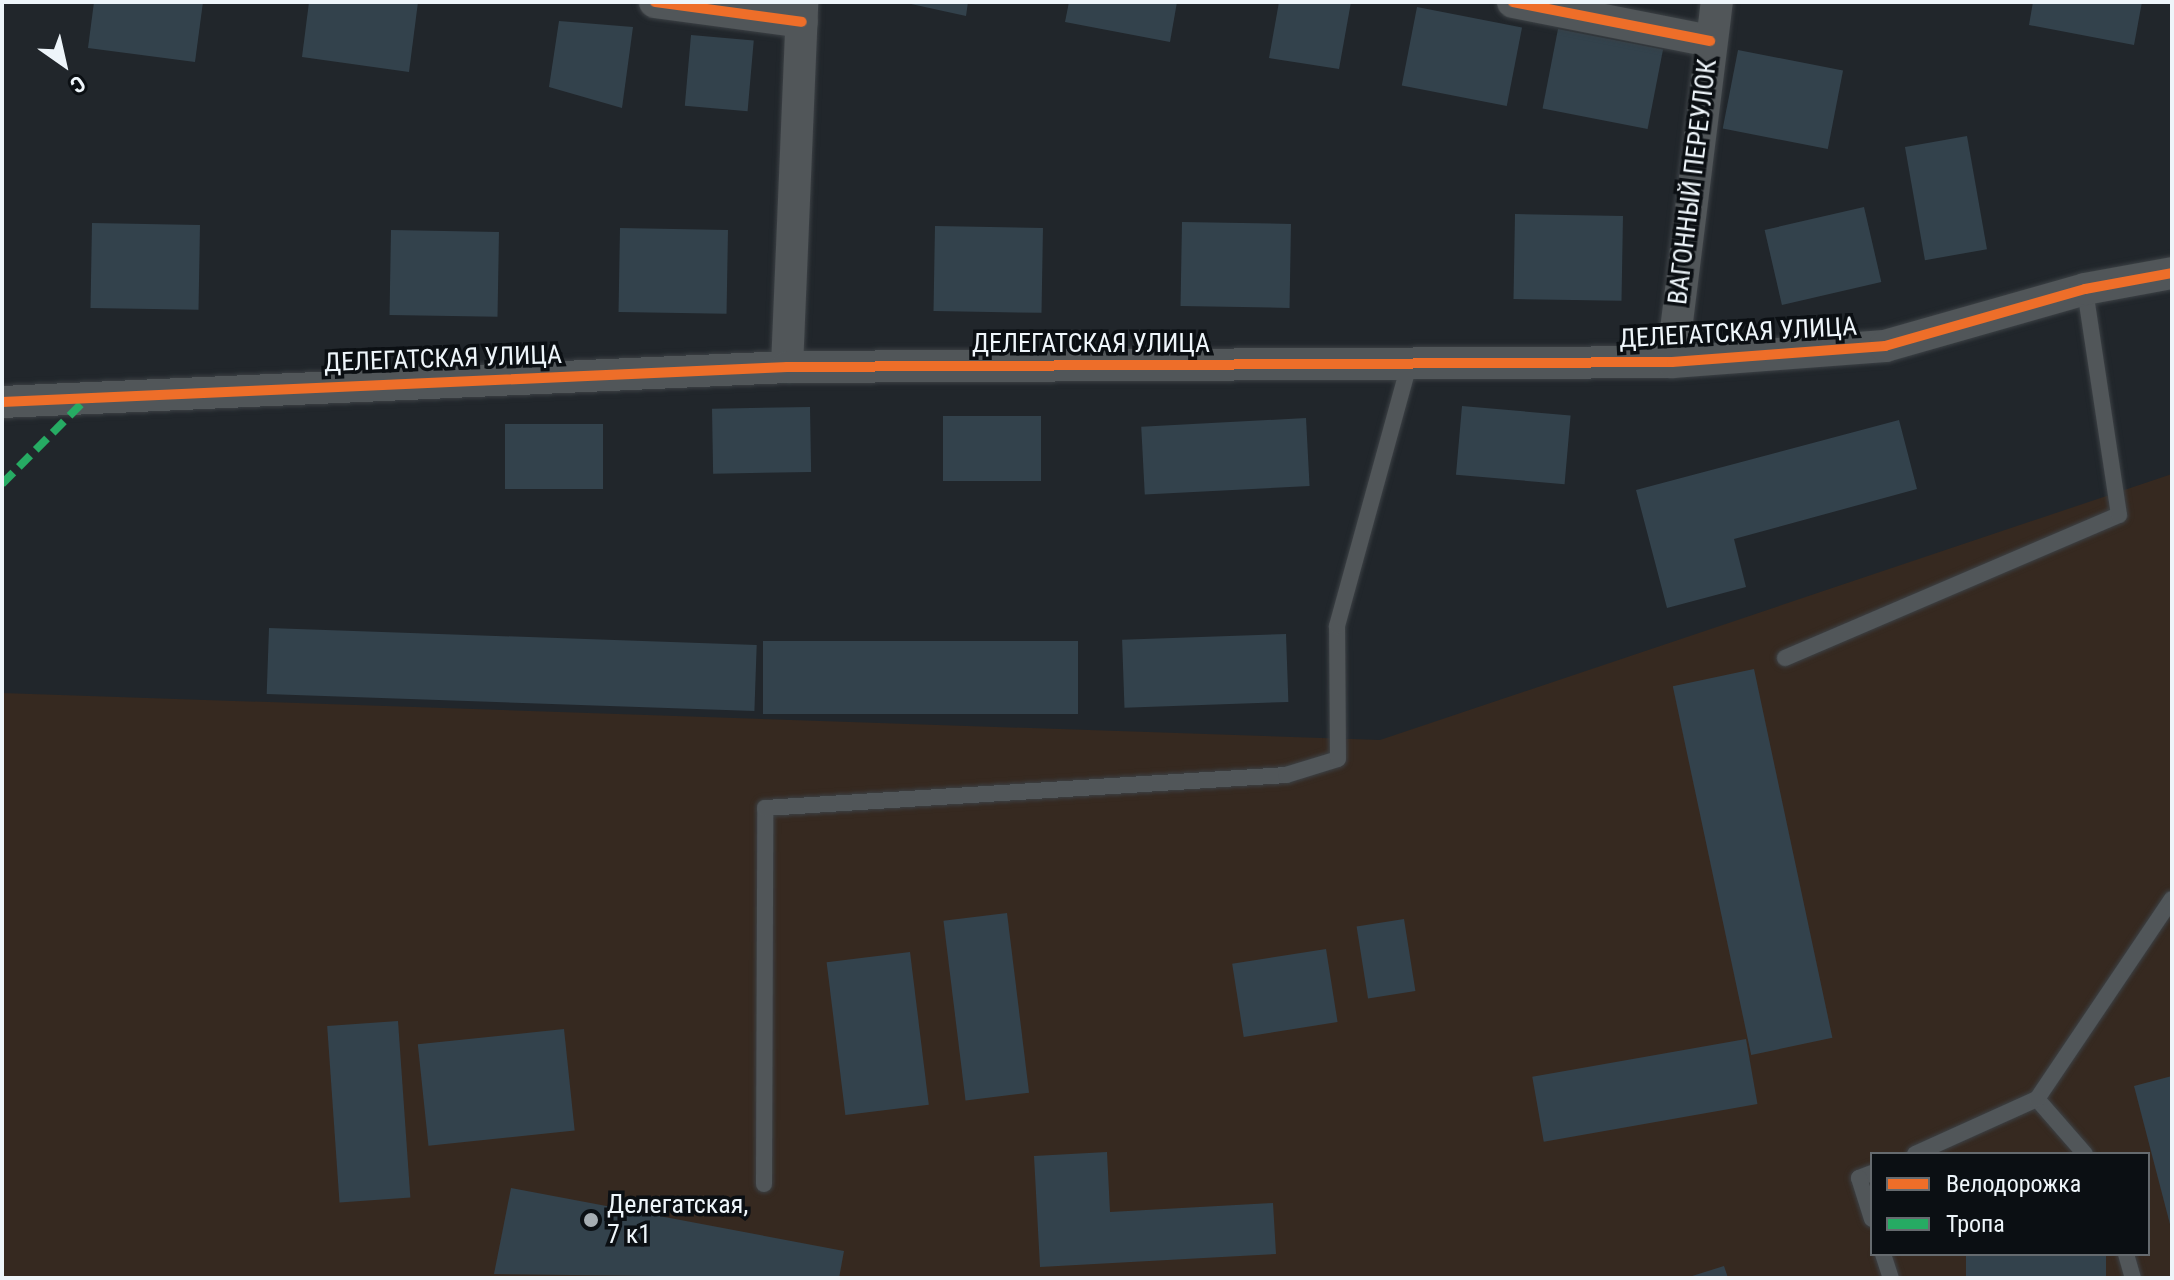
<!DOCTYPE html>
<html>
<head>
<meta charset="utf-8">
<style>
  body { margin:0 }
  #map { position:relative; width:2174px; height:1280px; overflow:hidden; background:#21262b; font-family:"Roboto Condensed",sans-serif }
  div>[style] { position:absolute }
  .industrial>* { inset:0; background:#362920 }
  .building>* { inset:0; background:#33424c; transform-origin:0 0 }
  .roads { filter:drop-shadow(0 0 2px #3c4145) drop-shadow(0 0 2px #3c4145) }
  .service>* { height:16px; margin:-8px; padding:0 8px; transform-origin:8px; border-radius:8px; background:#515659 }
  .minor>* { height:32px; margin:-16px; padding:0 16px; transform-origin:16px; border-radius:16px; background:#515659 }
  .quiet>* { height:8px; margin-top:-4px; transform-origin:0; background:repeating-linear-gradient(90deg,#26ab63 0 16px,transparent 0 24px) }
  .cycleway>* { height:10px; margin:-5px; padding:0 5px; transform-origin:5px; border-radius:5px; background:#ee6e29 }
  .dots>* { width:22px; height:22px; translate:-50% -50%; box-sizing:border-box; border:4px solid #0b0f13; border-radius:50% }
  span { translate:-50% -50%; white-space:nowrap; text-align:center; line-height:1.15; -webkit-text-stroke:7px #0b0f13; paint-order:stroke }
  .street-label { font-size:26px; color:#eef5fa }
  .poi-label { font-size:26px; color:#eef5fa }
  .left { translate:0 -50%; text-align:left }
  .frame { position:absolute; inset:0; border:4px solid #eef5fa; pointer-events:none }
  .legend { position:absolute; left:1870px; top:1152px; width:280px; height:104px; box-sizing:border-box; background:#0b0f13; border:2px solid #666b6f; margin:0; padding:10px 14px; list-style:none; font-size:24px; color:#eef5fa }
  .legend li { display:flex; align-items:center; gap:16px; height:40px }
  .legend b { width:40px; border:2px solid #666b6f }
  .north { position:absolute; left:24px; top:24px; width:80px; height:80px; -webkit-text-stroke:6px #0b0f13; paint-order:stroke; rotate:146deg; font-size:22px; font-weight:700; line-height:32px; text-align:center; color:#eef5fa }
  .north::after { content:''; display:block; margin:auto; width:28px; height:36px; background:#eef5fa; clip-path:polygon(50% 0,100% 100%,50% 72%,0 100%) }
</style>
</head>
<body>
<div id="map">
  <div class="industrial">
    <div style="clip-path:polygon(evenodd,2172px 474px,2172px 1278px,2px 1278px,2px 693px,1380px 740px,2172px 474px,1872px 1154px,2148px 1154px,2148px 1254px,1872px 1254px,1872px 1154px)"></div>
  </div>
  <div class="building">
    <div style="clip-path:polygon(94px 2px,203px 2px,195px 62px,88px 48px)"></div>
    <div style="clip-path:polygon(309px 2px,418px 2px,409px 72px,302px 57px)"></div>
    <div style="clip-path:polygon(902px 2px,968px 2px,966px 16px)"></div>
    <div style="clip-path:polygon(1069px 2px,1177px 2px,1170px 42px,1065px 22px)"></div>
    <div style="clip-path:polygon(1279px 2px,1351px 2px,1339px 69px,1269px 58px)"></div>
    <div style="clip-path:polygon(2033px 2px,2142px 2px,2134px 45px,2029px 25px)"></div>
    <div style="left:1417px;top:7px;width:107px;height:80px;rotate:11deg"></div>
    <div style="clip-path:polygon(559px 21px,633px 27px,622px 108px,549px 87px)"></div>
    <div style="left:1558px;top:29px;width:107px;height:81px;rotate:11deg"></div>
    <div style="left:691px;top:35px;width:63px;height:71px;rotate:5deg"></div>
    <div style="left:1738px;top:50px;width:107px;height:80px;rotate:11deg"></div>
    <div style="left:1967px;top:136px;width:115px;height:63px;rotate:80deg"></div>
    <div style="left:1864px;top:207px;width:77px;height:102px;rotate:77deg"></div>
    <div style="left:1515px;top:214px;width:108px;height:85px;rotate:1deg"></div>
    <div style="left:1182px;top:222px;width:109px;height:84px;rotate:1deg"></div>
    <div style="left:92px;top:223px;width:108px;height:85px;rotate:1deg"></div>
    <div style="left:935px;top:226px;width:108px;height:85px;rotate:1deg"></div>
    <div style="left:620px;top:228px;width:108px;height:84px;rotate:1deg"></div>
    <div style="left:391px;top:230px;width:108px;height:85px;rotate:1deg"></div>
    <div style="left:1462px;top:406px;width:109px;height:69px;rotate:5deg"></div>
    <div style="left:810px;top:407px;width:65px;height:98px;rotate:89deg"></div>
    <div style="left:943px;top:416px;width:98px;height:65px"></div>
    <div style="left:1306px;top:418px;width:68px;height:165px;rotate:87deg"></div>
    <div style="clip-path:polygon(1899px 420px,1917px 489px,1734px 539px,1746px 587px,1667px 608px,1636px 490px)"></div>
    <div style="left:505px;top:424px;width:98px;height:65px"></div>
    <div style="left:269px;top:628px;width:488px;height:66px;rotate:2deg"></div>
    <div style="left:1286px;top:634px;width:68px;height:164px;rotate:88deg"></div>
    <div style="left:1078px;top:641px;width:73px;height:315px;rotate:90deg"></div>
    <div style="left:1754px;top:669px;width:377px;height:83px;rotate:78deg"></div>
    <div style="left:1007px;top:913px;width:181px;height:64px;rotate:83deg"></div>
    <div style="left:1404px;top:919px;width:73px;height:48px;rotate:81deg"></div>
    <div style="left:1326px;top:949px;width:74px;height:95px;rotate:81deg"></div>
    <div style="left:910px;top:952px;width:154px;height:84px;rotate:83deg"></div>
    <div style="left:398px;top:1021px;width:177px;height:71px;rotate:86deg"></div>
    <div style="left:564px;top:1029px;width:102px;height:147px;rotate:84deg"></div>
    <div style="left:1746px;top:1039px;width:66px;height:217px;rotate:80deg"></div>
    <div style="clip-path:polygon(2172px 1076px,2172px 1227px,2171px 1228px,2134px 1086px)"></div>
    <div style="clip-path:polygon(1107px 1152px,1110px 1212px,1273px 1203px,1276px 1254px,1040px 1267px,1034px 1156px)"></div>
    <div style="clip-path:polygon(511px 1188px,844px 1251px,839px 1278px,494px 1274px)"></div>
    <div style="left:1966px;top:1254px;width:140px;height:25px"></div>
    <div style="clip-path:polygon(1724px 1266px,1728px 1278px,1689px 1278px,1689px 1277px)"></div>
  </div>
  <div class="roads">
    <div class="service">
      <div style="left:1785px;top:658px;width:363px;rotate:-23.2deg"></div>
      <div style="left:2119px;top:515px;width:229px;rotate:-98.6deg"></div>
      <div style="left:2037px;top:1099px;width:73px;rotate:48.9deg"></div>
      <div style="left:1915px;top:1154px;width:134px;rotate:-24.3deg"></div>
      <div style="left:2037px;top:1099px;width:241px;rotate:-56deg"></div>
      <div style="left:1872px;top:1173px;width:14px;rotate:159deg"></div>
      <div style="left:1859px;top:1178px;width:43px;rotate:72.4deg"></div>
      <div style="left:764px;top:1184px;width:376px;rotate:-89.8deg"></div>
      <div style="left:765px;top:808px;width:522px;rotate:-3.62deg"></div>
      <div style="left:1286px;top:775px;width:54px;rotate:-17.1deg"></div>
      <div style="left:1338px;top:759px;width:133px;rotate:-90.4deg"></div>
      <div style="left:1337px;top:626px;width:271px;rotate:-74.6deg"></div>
      <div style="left:1883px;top:1254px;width:25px;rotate:72deg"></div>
      <div style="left:2126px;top:1254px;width:25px;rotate:74deg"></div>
    </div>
    <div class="minor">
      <div style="left:655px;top:2px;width:148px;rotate:7.7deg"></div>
      <div style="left:1513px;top:2px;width:201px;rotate:11.2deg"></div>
      <div style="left:1672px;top:362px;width:363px;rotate:-82.9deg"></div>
      <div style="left:787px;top:367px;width:365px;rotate:-87.6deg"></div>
      <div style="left:2px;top:402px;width:786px;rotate:-2.55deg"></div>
      <div style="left:787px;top:367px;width:885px;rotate:-0.32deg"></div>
      <div style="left:1672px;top:362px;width:214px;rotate:-4.3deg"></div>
      <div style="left:1885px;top:346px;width:208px;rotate:-15.9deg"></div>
      <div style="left:2085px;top:289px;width:88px;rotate:-10.4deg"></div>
    </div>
  </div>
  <div class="quiet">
    <div style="left:2px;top:484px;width:121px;rotate:-45.3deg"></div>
  </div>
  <div class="cycleway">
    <div style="left:655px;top:2px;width:148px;rotate:7.7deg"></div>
    <div style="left:1513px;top:2px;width:201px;rotate:11.2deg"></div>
    <div style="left:2px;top:402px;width:786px;rotate:-2.55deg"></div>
    <div style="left:787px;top:367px;width:885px;rotate:-0.32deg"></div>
    <div style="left:1672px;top:362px;width:214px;rotate:-4.3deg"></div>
    <div style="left:1885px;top:346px;width:208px;rotate:-15.9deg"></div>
    <div style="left:2085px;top:289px;width:88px;rotate:-10.4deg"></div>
  </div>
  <div class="dots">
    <div style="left:591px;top:1220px;background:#a6adb2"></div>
  </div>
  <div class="street-label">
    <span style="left:1693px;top:182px;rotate:-83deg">ВАГОННЫЙ ПЕРЕУЛОК</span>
    <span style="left:1738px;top:333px;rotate:-3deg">ДЕЛЕГАТСКАЯ УЛИЦА</span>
    <span style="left:1091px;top:344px">ДЕЛЕГАТСКАЯ УЛИЦА</span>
    <span style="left:443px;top:359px;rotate:-2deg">ДЕЛЕГАТСКАЯ УЛИЦА</span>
  </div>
  <div class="poi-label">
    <span class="left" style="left:607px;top:1220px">Делегатская,<br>7 к1</span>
  </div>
  <div class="frame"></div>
  <ul class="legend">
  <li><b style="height:10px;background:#ee6e29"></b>Велодорожка</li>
  <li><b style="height:10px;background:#26ab63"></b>Тропа</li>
  </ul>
  <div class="north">С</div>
</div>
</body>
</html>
